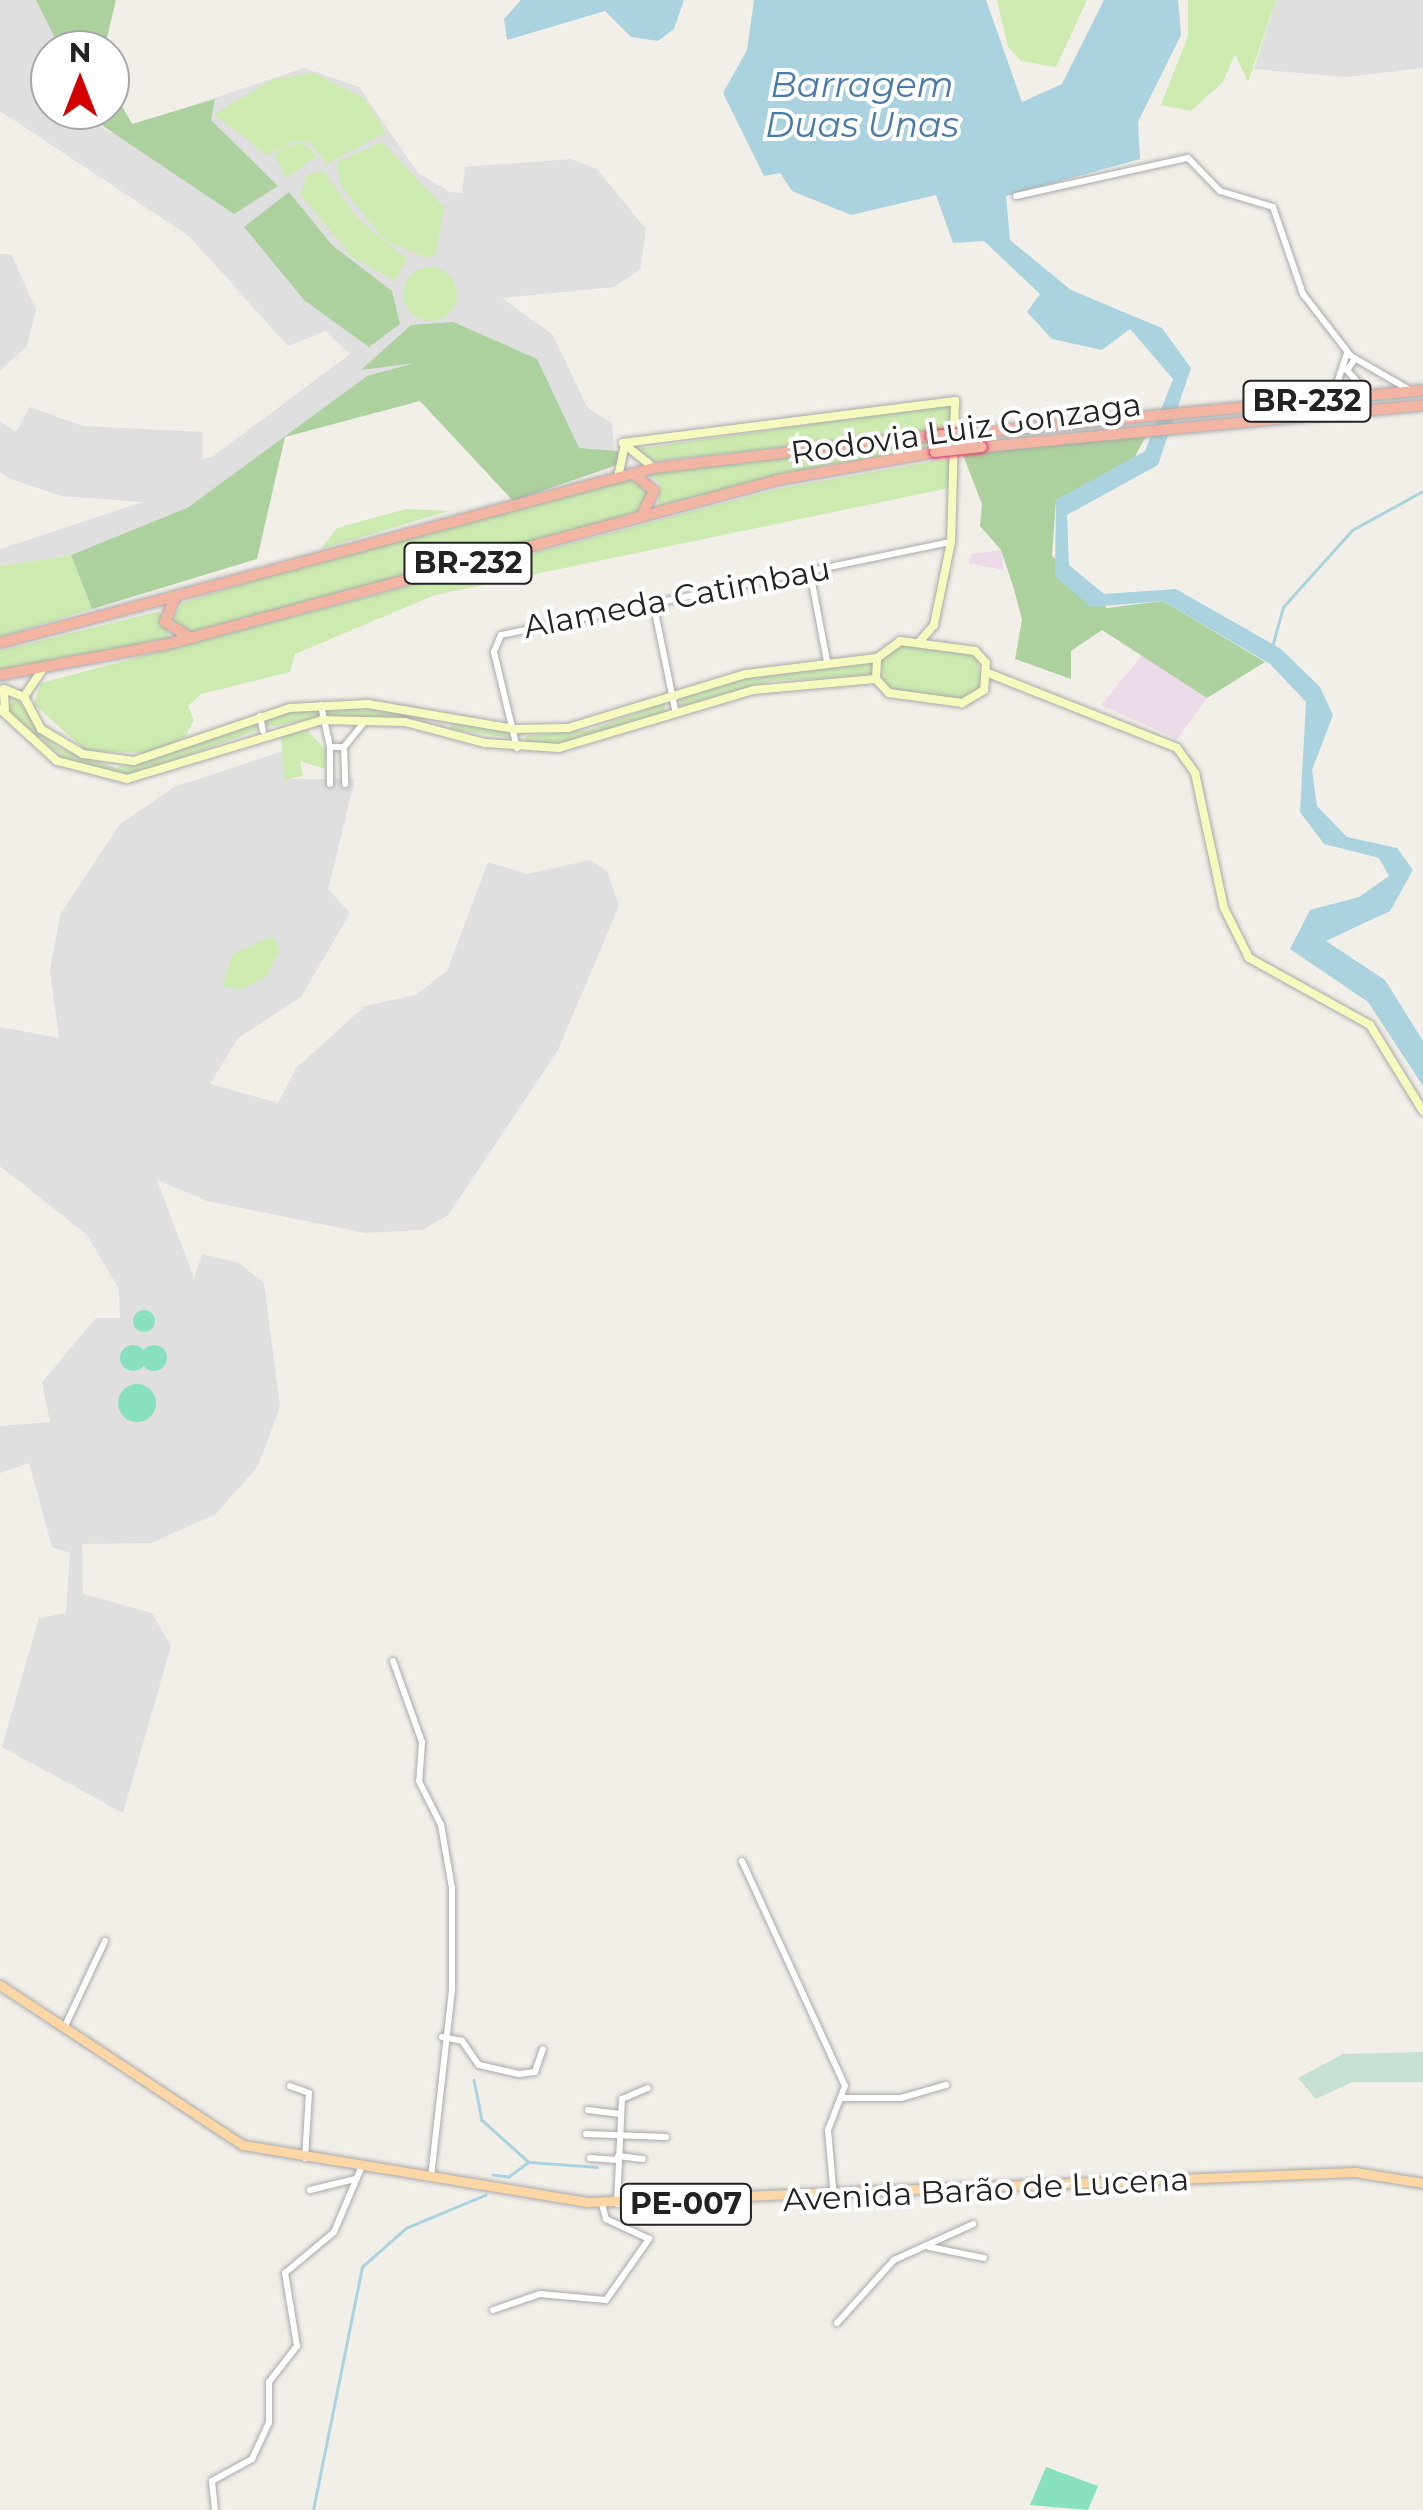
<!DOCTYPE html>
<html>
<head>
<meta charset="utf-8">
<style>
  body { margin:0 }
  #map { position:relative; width:1423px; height:2510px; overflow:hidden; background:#f2efe9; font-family:Montserrat,sans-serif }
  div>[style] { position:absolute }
  .residential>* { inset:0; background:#e0dfdf }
  .industrial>* { inset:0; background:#ebdbe8 }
  .grass>* { inset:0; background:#cdebb0 }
  .round { border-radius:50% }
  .forest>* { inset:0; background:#add19e }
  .wetland>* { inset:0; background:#c6e0d4 }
  .pitch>* { inset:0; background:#88e0be }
  .water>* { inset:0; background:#aad3df }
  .stream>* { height:2.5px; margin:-1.25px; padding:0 1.25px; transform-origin:1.25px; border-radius:1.25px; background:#aad3df }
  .roads { filter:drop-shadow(0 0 2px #a9a9a9) drop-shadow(0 0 2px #a9a9a9) }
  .minor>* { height:6px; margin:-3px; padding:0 3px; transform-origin:3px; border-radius:3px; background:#fff }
  .secondary>* { height:8px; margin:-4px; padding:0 4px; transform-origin:4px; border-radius:4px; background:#f7fabf }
  .primary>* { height:9px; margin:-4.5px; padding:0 4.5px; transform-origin:4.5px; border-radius:4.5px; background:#fcd6a4 }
  .trunk>* { height:10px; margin:-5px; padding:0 5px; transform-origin:5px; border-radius:5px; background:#f2b4a3 }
  .bridges { filter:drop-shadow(0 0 2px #dc2a67) drop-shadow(0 0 2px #dc2a67) }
  .trunk-bridge>* { height:10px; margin:-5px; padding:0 5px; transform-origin:5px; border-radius:5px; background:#f2b4a3 }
  span { translate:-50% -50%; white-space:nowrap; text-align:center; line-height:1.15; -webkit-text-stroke:8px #fff; paint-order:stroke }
  .shield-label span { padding:2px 8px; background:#fff; border:2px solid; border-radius:8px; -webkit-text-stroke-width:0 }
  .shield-label { font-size:30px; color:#222; font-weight:700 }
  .street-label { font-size:32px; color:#222 }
  .water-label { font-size:35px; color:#4a7aab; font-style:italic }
  .north { position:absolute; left:30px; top:30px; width:100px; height:100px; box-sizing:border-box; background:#fff; border:2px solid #a7a7a7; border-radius:50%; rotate:0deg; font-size:28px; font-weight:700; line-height:40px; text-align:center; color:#222 }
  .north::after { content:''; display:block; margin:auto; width:35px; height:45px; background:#d40000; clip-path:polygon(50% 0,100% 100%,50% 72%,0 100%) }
</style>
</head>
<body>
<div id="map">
  <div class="residential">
    <div style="clip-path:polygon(0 0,36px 0,46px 13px,61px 50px,50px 50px,50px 110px,79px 110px,110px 133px,304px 68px,359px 87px,418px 173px,450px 192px,462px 193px,465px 167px,571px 159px,597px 169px,646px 229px,640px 270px,614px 287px,502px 298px,553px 335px,587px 407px,612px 423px,615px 460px,367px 376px,187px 508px,84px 553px,0 566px,0 549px,143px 502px,61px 496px,9px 478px,0 472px,0 421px,16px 432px,30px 407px,83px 426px,203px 432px,202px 459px,212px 457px,350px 354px,326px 331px,288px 346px,189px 236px,0 111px)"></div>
    <div style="clip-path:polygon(1276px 0,1423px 0,1423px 68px,1347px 77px,1254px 69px)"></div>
    <div style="clip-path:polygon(0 254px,11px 254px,36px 309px,27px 346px,0 371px)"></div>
    <div style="clip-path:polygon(283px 751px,285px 779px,355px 779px,328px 889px,350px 913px,301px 997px,238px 1038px,210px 1084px,278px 1103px,296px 1068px,365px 1006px,415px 995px,447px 971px,488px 862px,527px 874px,590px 860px,607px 871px,619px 906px,558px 1050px,448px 1215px,423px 1230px,365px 1233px,207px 1201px,157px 1180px,194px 1278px,202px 1254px,239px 1263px,264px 1283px,280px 1407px,258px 1466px,216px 1514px,151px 1543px,82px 1544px,83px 1594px,152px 1613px,171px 1646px,123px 1813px,2px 1747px,39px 1618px,66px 1613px,70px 1553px,52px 1547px,29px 1463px,0 1473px,0 1426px,50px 1422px,42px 1382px,96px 1318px,120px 1318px,119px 1289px,87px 1235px,0 1166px,0 1027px,59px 1038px,50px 970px,60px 915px,120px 824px,174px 787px)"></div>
  </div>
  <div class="industrial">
    <div style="clip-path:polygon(1002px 550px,1003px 570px,969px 563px,971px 554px)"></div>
    <div style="clip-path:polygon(1145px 652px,1207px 698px,1177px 739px,1101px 705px)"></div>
  </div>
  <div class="grass">
    <div style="clip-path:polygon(997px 0,1087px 0,1056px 67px,1021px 61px,1008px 47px)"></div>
    <div style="clip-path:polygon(1188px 0,1276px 0,1248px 82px,1235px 54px,1223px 82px,1191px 111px,1161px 105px,1188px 36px)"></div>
    <div style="clip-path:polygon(313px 73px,364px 98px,386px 132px,327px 164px,309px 142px,293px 142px,284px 147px,303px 143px,317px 156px,287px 178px,274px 156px,283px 147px,266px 155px,214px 114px,274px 79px)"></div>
    <div style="clip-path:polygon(382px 142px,444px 208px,436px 254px,427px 258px,386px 241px,341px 187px,337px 162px)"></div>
    <div style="clip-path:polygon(324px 171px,356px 217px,407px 259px,395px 281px,352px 257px,300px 194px,307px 174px)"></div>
    <div class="round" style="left:403px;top:267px;width:54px;height:54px"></div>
    <div style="clip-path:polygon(949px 405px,955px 430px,654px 461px,636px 449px)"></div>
    <div style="clip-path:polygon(938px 437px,942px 450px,831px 464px,658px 506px,659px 483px,646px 472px)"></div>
    <div style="clip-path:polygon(952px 458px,949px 488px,435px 595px,295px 654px,290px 672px,201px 694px,188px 706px,194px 720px,185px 737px,148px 753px,86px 751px,34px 704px,41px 683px,777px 489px)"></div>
    <div style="clip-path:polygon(641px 476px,654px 490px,634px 519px,192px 635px,171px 623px,182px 603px,416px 530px)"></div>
    <div style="clip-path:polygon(406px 509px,449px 511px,321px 549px,337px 528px)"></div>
    <div style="clip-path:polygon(71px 555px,92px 609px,0 637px,0 566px)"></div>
    <div style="clip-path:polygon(160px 611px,171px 641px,0 672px,0 651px)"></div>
    <div style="clip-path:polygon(901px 645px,977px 655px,982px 690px,960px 700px,886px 690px,879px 659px)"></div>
    <div style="clip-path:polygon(875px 661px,875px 675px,771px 681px,682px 707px,678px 697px,773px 671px)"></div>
    <div style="clip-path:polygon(15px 697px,58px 748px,116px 768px,255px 721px,258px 730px,128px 777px,79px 771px,6px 710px)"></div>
    <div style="clip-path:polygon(664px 703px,666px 712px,580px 741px,526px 745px,525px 736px,589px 730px)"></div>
    <div style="clip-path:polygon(373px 706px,446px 719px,323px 717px,324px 709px)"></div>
    <div style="clip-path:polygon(318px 707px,319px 718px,267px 727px,265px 718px)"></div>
    <div style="clip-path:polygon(453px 720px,507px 731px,510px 738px,450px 729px)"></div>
    <div style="clip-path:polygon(307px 730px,326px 750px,325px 769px,300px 761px,303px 776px,284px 780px,281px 732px)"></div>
    <div style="clip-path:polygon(272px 936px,280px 950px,265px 978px,239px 990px,222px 986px,233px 954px)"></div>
  </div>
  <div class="forest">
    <div style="clip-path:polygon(36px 0,116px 0,104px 50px,61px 50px)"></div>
    <div style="clip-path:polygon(110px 85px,132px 124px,215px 99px,211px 120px,278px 186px,234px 214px,79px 110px,110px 110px)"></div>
    <div style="clip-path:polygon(289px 192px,332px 245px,392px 291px,400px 324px,369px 347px,305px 301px,244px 227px)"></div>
    <div style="clip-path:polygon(453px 322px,537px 359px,579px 448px,617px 451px,623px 463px,513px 501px,420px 401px,285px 437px,257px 559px,92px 609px,71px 555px,187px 508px,367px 376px,415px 363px,361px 370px,411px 325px)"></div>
    <div style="clip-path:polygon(1147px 434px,1130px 466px,1056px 500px,1052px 556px,1107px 608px,1163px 601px,1265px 662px,1207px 698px,1102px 630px,1071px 651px,1071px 679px,1015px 659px,1022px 620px,1014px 589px,1001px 550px,980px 526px,982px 504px,963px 455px)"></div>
  </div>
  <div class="wetland">
    <div style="clip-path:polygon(1423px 2052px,1423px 2082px,1352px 2082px,1316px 2099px,1298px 2078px,1343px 2054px)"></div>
  </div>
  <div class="pitch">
    <div class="round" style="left:133px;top:1310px;width:22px;height:22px"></div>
    <div class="round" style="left:141px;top:1345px;width:26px;height:26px"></div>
    <div class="round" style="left:120px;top:1345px;width:26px;height:26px"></div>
    <div class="round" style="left:118px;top:1384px;width:38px;height:38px"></div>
    <div style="clip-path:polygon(1046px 2467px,1098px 2486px,1088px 2510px,1030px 2505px)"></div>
  </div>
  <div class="water">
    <div style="clip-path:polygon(521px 0,684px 0,674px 29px,658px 41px,631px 37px,605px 11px,507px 40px,504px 19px)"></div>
    <div style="clip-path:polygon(754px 0,986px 0,1022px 102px,1062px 84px,1104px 0,1178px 0,1181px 35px,1138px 122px,1140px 159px,1006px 196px,1010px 240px,1071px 290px,1162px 328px,1191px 368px,1158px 465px,1067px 515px,1069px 565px,1104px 594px,1176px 589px,1281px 649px,1320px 687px,1333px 715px,1312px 770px,1317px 806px,1347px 837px,1397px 848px,1413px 870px,1390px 911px,1326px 941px,1385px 980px,1423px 1041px,1423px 1086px,1368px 1002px,1290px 949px,1310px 910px,1359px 897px,1389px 876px,1379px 858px,1324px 844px,1300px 812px,1306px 702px,1270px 664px,1163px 601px,1091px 607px,1055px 576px,1056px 500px,1145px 451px,1173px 379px,1130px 329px,1102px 350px,1052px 339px,1027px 312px,1040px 294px,984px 241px,953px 243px,936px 195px,851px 215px,792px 191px,780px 173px,764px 176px,723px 93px,747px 50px)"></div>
  </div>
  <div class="stream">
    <div style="left:1272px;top:647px;width:41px;rotate:-74.6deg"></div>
    <div style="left:1283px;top:607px;width:103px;rotate:-48.1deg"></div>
    <div style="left:1352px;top:530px;width:81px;rotate:-28.8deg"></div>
    <div style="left:474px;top:2080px;width:41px;rotate:78.7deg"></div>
    <div style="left:482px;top:2120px;width:63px;rotate:41.8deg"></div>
    <div style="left:529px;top:2162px;width:25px;rotate:143deg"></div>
    <div style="left:509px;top:2177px;width:16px;rotate:-173deg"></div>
    <div style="left:530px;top:2162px;width:67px;rotate:4.3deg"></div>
    <div style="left:313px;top:2510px;width:248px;rotate:-78.6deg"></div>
    <div style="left:362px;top:2267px;width:59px;rotate:-41.6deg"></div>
    <div style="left:406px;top:2228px;width:86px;rotate:-22.7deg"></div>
  </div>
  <div class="roads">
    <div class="minor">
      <div style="left:1016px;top:196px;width:176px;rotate:-12.5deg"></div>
      <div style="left:1188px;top:158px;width:46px;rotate:45.9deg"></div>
      <div style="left:1220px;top:191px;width:55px;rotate:16.8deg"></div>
      <div style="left:1273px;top:207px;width:92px;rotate:71deg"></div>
      <div style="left:1303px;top:294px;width:78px;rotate:52.3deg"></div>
      <div style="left:1351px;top:356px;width:66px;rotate:30.1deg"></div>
      <div style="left:1355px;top:359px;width:14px;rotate:126deg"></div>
      <div style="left:1347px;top:370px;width:33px;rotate:49deg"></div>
      <div style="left:1333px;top:396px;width:45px;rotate:-72deg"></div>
      <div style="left:810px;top:572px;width:91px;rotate:79.2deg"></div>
      <div style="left:653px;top:602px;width:114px;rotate:78.4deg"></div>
      <div style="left:321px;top:705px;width:43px;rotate:77.9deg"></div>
      <div style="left:330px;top:747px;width:14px"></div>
      <div style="left:344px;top:747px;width:33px;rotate:-51deg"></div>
      <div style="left:260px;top:716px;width:15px;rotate:79deg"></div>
      <div style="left:344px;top:747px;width:37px;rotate:88deg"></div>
      <div style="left:517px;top:748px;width:99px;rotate:-103.5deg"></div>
      <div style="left:494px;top:652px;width:18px;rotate:-68deg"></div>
      <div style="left:501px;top:635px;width:460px;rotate:-11.7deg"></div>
      <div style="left:330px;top:784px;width:37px;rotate:-90deg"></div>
      <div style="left:393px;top:1661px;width:86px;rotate:70.3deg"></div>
      <div style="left:422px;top:1742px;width:39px;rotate:94deg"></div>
      <div style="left:419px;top:1781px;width:49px;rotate:63.4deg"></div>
      <div style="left:441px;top:1825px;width:64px;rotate:80.1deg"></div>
      <div style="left:452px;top:1888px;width:102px;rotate:90deg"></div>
      <div style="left:452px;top:1990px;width:187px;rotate:96.4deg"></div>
      <div style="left:742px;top:1861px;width:247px;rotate:65.4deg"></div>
      <div style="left:845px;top:2086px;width:47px;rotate:111.1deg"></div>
      <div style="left:828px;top:2130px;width:68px;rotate:85deg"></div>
      <div style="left:65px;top:2026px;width:94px;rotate:-64.8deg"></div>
      <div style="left:442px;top:2037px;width:20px;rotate:11deg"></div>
      <div style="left:462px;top:2041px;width:29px;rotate:55deg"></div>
      <div style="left:479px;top:2065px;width:41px;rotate:12.7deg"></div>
      <div style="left:519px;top:2074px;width:16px;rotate:-7deg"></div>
      <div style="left:535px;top:2072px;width:24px;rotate:-71deg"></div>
      <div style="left:290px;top:2086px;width:20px;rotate:20deg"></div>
      <div style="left:309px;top:2093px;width:65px;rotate:93.5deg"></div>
      <div style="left:844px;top:2098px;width:57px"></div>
      <div style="left:901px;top:2098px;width:47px;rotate:-16.1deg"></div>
      <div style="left:588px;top:2110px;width:32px;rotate:7deg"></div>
      <div style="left:586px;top:2134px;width:80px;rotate:2.1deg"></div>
      <div style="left:618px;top:2156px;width:25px;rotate:7deg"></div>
      <div style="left:590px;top:2158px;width:28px;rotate:4deg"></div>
      <div style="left:310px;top:2190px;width:46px;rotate:-13.7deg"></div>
      <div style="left:617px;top:2204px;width:105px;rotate:-87.3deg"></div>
      <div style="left:622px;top:2099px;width:28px;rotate:-23deg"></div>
      <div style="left:929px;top:2247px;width:56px;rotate:11.3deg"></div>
      <div style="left:493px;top:2310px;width:50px;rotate:-18.8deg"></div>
      <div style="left:540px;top:2294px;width:66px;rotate:5.2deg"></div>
      <div style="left:606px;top:2300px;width:75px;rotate:-54.8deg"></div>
      <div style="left:649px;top:2239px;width:47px;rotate:-155.1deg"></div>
      <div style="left:606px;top:2219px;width:16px;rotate:-105deg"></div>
      <div style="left:837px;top:2323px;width:85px;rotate:-47.9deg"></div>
      <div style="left:894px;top:2260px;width:87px;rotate:-24.5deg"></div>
      <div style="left:215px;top:2510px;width:29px;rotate:-96deg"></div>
      <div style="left:212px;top:2481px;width:46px;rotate:-28.8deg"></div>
      <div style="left:252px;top:2459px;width:40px;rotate:-65deg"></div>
      <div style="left:269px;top:2423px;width:41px;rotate:-90deg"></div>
      <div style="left:269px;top:2382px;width:46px;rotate:-52.1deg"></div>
      <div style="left:297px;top:2346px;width:74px;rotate:-99.3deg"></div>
      <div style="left:285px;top:2273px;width:64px;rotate:-39.9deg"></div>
      <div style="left:334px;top:2232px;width:72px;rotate:-67deg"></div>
    </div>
    <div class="secondary">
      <div style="left:623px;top:443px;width:335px;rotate:-7.2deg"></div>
      <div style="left:955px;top:401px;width:141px;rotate:91.6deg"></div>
      <div style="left:951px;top:542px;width:85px;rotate:101.6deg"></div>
      <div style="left:934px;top:625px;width:23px;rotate:131deg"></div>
      <div style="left:623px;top:443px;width:40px;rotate:39deg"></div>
      <div style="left:618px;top:477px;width:30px;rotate:-78deg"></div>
      <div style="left:900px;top:641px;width:76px;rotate:7.6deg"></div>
      <div style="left:975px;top:651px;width:16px;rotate:47deg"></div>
      <div style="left:986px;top:663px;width:27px;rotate:94deg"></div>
      <div style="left:984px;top:690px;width:26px;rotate:149deg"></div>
      <div style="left:962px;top:703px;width:74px;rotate:-172.2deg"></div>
      <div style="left:889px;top:693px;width:19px;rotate:-133deg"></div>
      <div style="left:876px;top:679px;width:21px;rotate:-87deg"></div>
      <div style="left:877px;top:658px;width:29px;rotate:-36deg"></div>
      <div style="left:42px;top:670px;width:32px;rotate:124deg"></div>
      <div style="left:24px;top:697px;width:36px;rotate:62deg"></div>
      <div style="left:41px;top:729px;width:49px;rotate:30.8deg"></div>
      <div style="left:83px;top:754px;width:51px;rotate:7.8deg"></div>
      <div style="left:134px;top:761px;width:165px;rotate:-18.8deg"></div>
      <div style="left:290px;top:708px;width:78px;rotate:-2.9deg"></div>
      <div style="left:368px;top:704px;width:149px;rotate:9.7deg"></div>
      <div style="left:515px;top:729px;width:53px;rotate:-1.1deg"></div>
      <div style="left:568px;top:728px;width:186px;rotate:-16.9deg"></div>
      <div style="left:746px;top:674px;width:132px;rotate:-7deg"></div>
      <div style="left:988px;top:673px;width:203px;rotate:21.6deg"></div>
      <div style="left:1177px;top:748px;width:31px;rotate:54deg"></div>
      <div style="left:1195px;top:773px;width:138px;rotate:77.9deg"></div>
      <div style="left:1224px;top:908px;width:56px;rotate:63.4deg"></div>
      <div style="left:1249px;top:958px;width:138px;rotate:29deg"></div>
      <div style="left:1370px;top:1025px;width:101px;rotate:58.4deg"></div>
      <div style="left:0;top:709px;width:77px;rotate:42.4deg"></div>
      <div style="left:57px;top:761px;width:72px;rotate:14.4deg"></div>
      <div style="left:127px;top:779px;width:204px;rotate:-16.8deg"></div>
      <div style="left:322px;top:720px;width:83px;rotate:1.4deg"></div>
      <div style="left:405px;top:722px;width:83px;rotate:14.7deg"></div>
      <div style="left:485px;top:743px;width:74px;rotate:3.9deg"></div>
      <div style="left:559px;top:748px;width:202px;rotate:-16.6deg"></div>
      <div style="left:753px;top:690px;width:123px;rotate:-5.1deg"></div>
      <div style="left:5px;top:711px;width:22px;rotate:-93deg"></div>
      <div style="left:4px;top:689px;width:22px;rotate:22deg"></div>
    </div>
    <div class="primary">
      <div style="left:0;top:1985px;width:291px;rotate:33.4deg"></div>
      <div style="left:243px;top:2145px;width:349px;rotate:9.4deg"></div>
      <div style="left:587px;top:2202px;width:769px;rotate:-2.24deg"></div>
      <div style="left:1355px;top:2172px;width:69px;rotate:9.2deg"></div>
    </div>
    <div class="trunk">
      <div style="left:982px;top:432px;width:443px;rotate:-5.4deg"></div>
      <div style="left:982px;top:447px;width:443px;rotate:-5.4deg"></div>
      <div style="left:634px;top:474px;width:26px;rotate:40deg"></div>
      <div style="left:654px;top:491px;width:27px;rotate:117deg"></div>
      <div style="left:175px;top:598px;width:26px;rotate:113deg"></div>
      <div style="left:165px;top:622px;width:28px;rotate:32deg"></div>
      <div style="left:0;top:643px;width:677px;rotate:-14.98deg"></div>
      <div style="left:654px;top:468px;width:279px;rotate:-6.6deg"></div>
      <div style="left:0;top:675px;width:167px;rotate:-10.4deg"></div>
      <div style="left:164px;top:645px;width:636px;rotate:-15.04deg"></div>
      <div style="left:778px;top:480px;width:159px;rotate:-10.1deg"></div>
    </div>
  </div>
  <div class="bridges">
    <div class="trunk-bridge">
      <div style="left:931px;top:436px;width:51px;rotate:-4.5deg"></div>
      <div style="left:935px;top:452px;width:47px;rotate:-6.1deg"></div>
    </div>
  </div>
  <div class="shield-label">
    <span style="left:1307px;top:401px">BR-232</span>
    <span style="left:468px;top:563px">BR-232</span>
    <span style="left:686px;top:2204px">PE-007</span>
  </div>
  <div class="street-label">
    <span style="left:966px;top:429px;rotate:-8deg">Rodovia Luiz Gonzaga</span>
    <span style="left:677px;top:598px;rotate:-11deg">Alameda Catimbau</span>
    <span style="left:986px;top:2190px;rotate:-3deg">Avenida Barão de Lucena</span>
  </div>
  <div class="water-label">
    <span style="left:862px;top:105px">Barragem<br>Duas Unas</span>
  </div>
  <div class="north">N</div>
</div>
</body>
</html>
